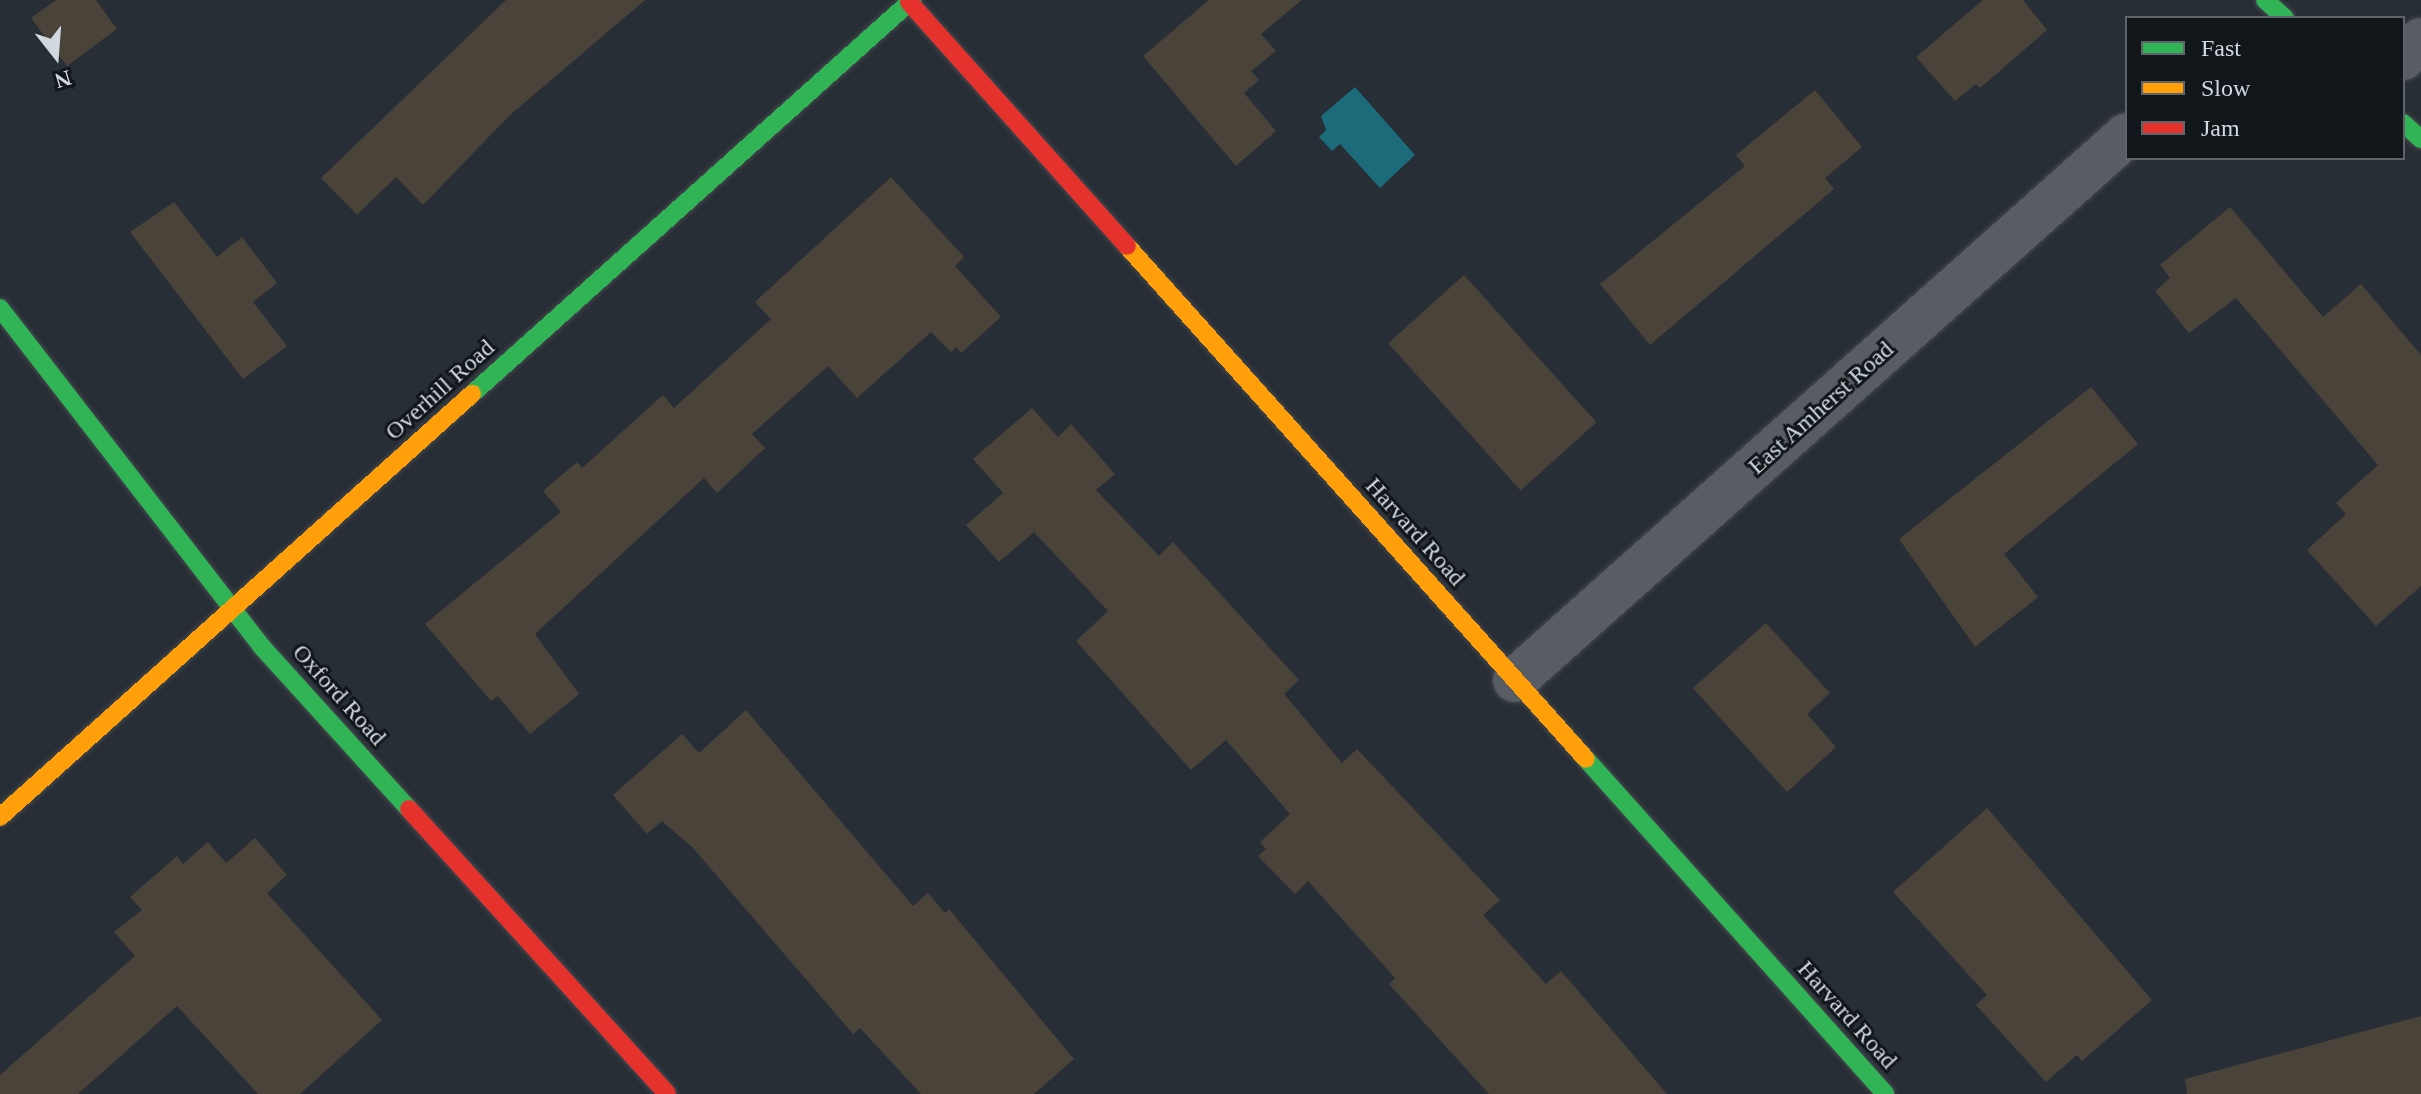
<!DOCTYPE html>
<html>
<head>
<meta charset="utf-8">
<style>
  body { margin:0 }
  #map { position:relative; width:2421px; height:1094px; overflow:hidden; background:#282e35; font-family:"Times New Roman",serif }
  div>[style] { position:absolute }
  .water>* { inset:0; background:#1b6b7a }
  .building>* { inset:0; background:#4a433a; transform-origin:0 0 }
  .roads { filter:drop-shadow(0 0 2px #44494f) drop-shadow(0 0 2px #44494f) }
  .street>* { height:44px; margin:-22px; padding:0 22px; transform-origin:22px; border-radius:22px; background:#585d63 }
  .fast>* { height:18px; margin:-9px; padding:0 9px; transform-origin:9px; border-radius:9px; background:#30b455 }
  .slow>* { height:18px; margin:-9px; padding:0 9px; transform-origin:9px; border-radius:9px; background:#ff9f0a }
  .jam>* { height:18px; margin:-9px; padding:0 9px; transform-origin:9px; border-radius:9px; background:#e5322d }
  span { translate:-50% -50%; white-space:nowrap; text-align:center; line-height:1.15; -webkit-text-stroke:6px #11161b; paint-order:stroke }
  .street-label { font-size:24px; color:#d1d8e0 }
  .legend { position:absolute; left:2125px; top:16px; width:280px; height:144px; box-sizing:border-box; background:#11161b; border:2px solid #5e646a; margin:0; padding:10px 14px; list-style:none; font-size:24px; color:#d1d8e0 }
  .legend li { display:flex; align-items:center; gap:16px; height:40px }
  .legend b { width:40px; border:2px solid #5e646a }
  .north { position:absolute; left:16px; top:16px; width:80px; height:80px; -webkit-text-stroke:6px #11161b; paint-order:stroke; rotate:163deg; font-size:22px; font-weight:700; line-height:32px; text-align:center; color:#d1d8e0 }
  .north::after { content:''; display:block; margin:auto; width:28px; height:36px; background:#d1d8e0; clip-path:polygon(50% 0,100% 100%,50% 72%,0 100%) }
</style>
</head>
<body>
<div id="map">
  <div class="water">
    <div style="clip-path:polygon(1355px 87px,1415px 155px,1380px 188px,1340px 144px,1332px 151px,1319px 137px,1326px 130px,1321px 116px)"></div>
  </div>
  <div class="building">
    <div style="clip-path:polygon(56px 0,96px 0,117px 29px,67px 66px,31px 18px)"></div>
    <div style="clip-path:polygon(506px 0,645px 0,509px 116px,423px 205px,396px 177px,357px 215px,321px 178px)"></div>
    <div style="clip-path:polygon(1209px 0,1302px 0,1261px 34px,1276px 51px,1251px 71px,1259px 80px,1244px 93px,1276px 131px,1236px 166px,1143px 56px)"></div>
    <div style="clip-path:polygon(1983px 0,2023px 0,2047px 30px,1980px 88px,1976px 84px,1955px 101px,1916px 57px)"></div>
    <div style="clip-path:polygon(1815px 90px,1862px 147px,1825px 178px,1834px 189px,1650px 345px,1600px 284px,1745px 166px,1736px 155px)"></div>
    <div style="clip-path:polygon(891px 177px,964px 257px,955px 266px,1001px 317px,961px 353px,956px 347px,951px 352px,931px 332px,857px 398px,828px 366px,752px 434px,765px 448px,717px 493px,704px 478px,535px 634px,579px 694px,530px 734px,498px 696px,491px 701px,425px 624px,561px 512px,543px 491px,577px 462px,582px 468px,663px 395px,674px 408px,771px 319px,755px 302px)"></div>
    <div style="clip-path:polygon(174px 202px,217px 257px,242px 237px,277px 283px,253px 302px,287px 346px,243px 379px,130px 232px)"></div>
    <div style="clip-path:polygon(2230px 207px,2323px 317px,2361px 284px,2421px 355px,2421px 586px,2376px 626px,2307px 550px,2346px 514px,2336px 503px,2378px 465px,2236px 298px,2189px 333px,2155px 291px,2170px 278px,2160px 265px)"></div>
    <div style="left:1464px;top:275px;width:198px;height:102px;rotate:48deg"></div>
    <div style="clip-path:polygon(2091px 387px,2138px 444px,2004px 554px,2038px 597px,1975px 647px,1899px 539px)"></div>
    <div style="clip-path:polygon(1032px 408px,1058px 437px,1071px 424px,1115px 474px,1096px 490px,1159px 556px,1173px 542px,1299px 680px,1284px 694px,1342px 763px,1357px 749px,1500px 900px,1483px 915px,1546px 984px,1561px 971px,1667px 1094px,1489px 1094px,1389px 984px,1395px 978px,1308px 881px,1295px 894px,1258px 856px,1266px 849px,1260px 842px,1290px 814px,1226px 740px,1191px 770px,1076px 641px,1108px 611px,1034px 532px,999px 562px,966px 525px,1003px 493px,973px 459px)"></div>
    <div style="clip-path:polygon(1766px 623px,1830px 693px,1807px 714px,1836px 747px,1787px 792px,1693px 688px)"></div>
    <div style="clip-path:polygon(746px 710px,913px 906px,928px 893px,945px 913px,949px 909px,1074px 1059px,1034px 1094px,921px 1094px,860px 1028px,853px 1034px,693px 848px,662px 821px,647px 834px,613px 795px,682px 734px,699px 753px)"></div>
    <div style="clip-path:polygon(1987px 808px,2152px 1000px,2082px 1061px,2077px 1055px,2046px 1082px,1976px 1005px,1987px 995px,1893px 892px)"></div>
    <div style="clip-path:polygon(255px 838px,287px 875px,267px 893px,382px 1020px,300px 1094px,258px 1094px,177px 1006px,78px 1094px,0 1094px,0 1075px,135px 956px,114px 932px,142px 910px,130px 897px,177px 856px,183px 864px,208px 842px,226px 863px)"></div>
    <div style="clip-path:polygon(2421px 1016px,2421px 1094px,2187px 1094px,2185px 1079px)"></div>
  </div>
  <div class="roads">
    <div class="street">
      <div style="left:2403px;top:58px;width:25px;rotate:-45deg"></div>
      <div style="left:1515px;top:680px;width:819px;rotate:-41.69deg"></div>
    </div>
    <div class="fast">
      <div style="left:2265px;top:0;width:27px;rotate:42deg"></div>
      <div style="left:2403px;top:123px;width:24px;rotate:42deg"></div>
      <div style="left:0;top:308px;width:430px;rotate:52.3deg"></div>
      <div style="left:263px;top:648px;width:217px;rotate:47.8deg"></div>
      <div style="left:472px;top:394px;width:591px;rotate:-41.84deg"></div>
      <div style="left:1586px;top:759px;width:449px;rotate:48.2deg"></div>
    </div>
    <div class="slow">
      <div style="left:1127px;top:246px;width:688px;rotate:48.18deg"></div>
      <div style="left:0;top:817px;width:634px;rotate:-41.87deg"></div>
    </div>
    <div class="jam">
      <div style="left:909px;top:2px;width:327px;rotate:48.2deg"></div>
      <div style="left:409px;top:809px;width:384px;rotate:47.8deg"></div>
    </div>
  </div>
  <div class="street-label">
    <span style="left:440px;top:390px;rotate:-42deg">Overhill Road</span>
    <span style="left:1821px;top:408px;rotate:-42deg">East Amherst Road</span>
    <span style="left:1415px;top:532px;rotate:48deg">Harvard Road</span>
    <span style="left:339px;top:695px;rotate:48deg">Oxford Road</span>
    <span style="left:1847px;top:1015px;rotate:48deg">Harvard Road</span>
  </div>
  <ul class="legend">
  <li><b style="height:10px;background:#30b455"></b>Fast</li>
  <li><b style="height:10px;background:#ff9f0a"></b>Slow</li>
  <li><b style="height:10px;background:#e5322d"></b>Jam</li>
  </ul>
  <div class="north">N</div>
</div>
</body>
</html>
